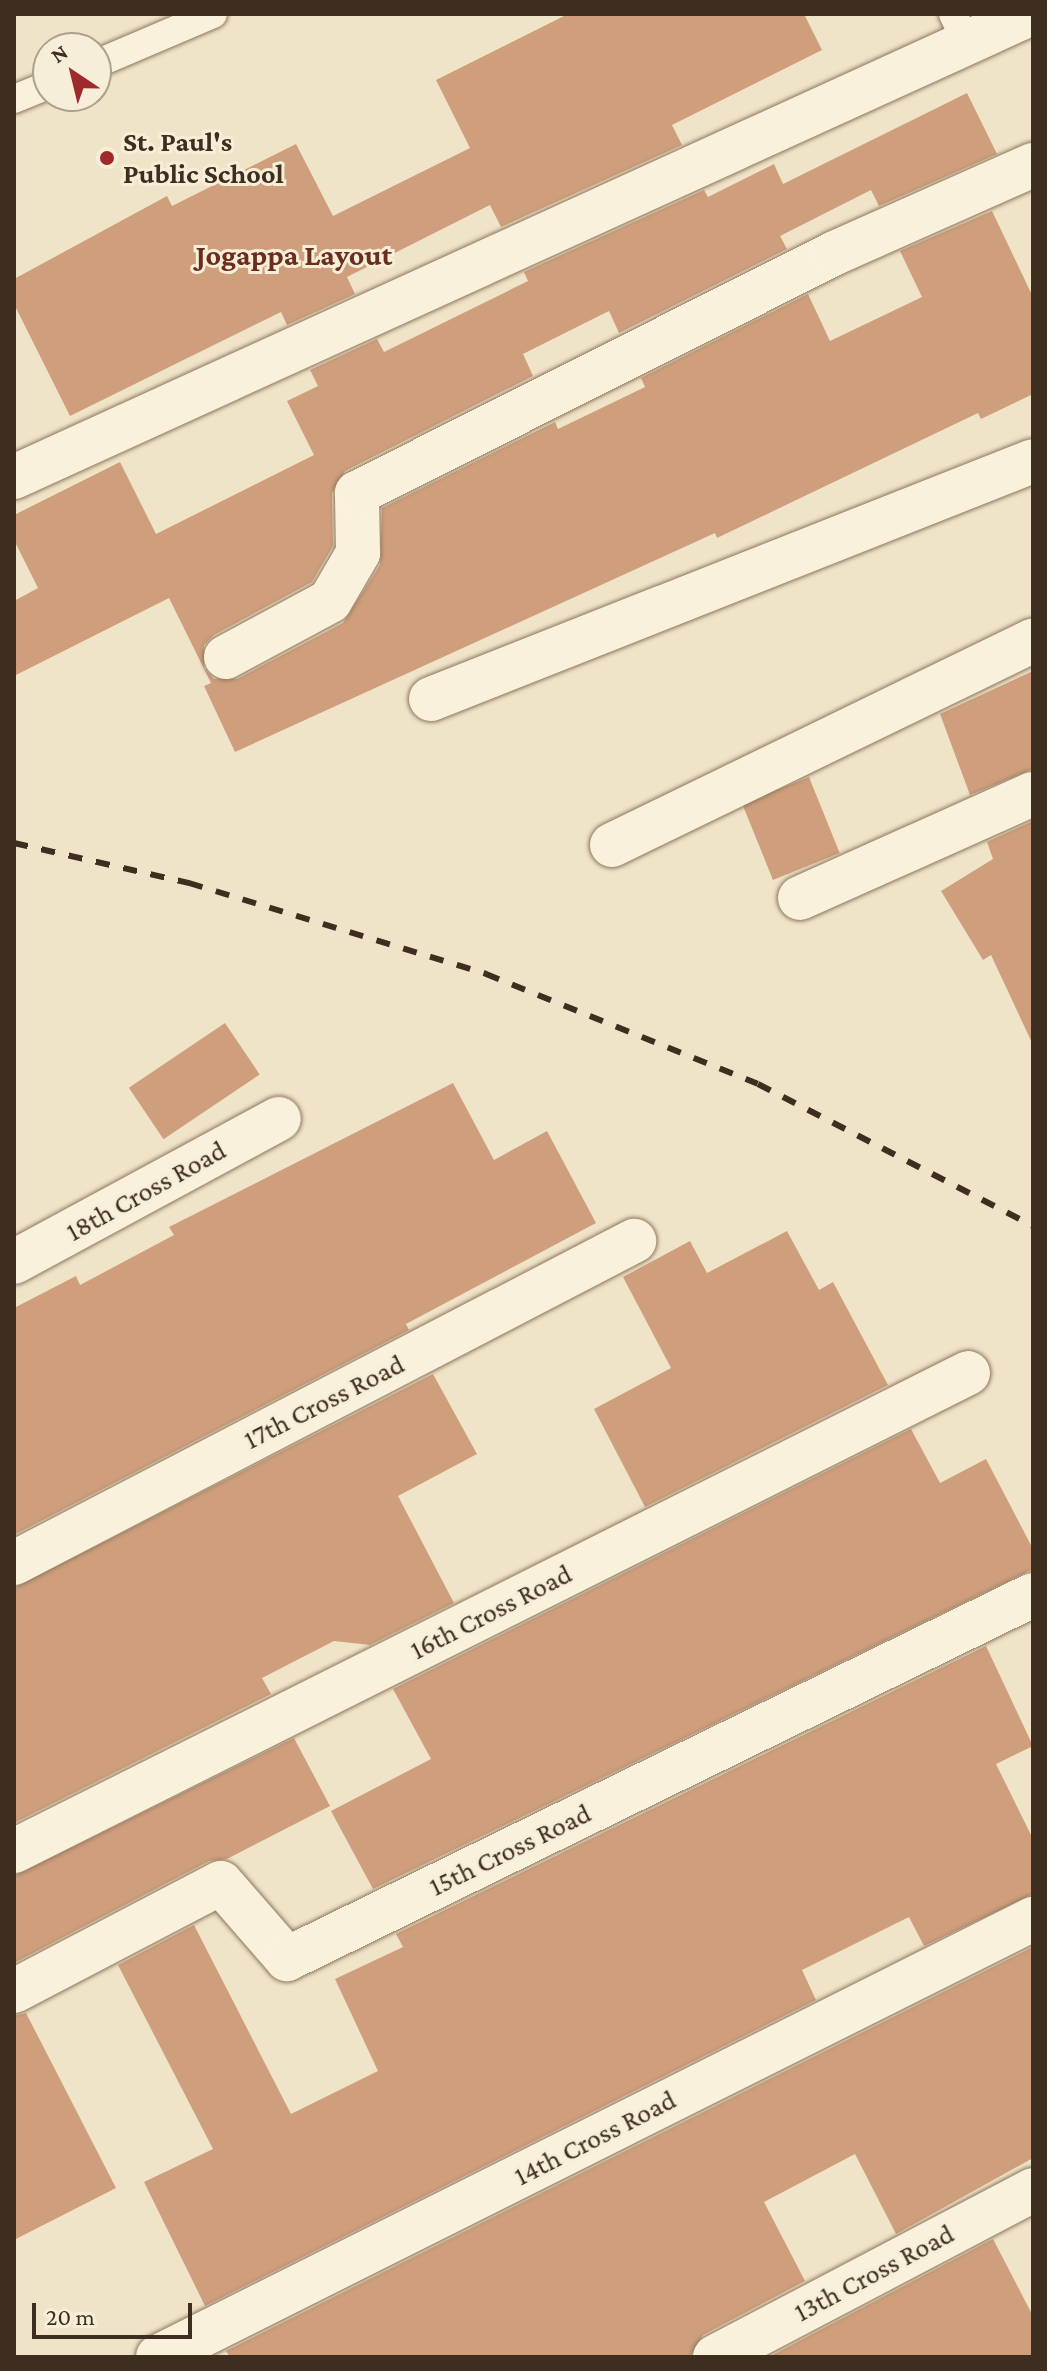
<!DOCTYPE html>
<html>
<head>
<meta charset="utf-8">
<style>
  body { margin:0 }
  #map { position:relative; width:1047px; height:2371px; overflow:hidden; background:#f0e4c8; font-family:"Crimson Pro",serif }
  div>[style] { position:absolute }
  .building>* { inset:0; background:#cf9f7d; transform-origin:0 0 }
  .roads { filter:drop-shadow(0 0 2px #8d765c) drop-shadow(0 0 2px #8d765c) }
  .lane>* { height:28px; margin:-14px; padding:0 14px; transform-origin:14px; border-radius:14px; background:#faf1dc }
  .street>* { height:44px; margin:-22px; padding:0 22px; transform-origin:22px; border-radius:22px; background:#faf1dc }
  .secondary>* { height:44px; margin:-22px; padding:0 22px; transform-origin:22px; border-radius:22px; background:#faf1dc }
  .rail>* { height:6px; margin-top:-3px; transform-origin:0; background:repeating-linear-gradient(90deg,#3d2e20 0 14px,transparent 0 28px) }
  .dots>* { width:22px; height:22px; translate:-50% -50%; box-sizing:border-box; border:4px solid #f7eed8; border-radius:50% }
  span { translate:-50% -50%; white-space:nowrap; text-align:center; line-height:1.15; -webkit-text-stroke:6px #f7eed8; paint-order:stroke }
  .poi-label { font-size:28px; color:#3d2e20; font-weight:700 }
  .left { translate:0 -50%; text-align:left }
  .street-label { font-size:28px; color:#3d2e20 }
  .neighbourhood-label { font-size:30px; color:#6b2e1e; font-weight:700 }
  .frame { position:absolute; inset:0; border:16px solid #3d2e20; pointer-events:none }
  .north { position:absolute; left:32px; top:32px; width:80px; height:80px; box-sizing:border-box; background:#f7eed8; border:2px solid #ada18e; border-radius:50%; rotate:325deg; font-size:22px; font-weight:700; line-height:32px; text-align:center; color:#3d2e20 }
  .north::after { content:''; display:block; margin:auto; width:28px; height:36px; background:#9e2a2b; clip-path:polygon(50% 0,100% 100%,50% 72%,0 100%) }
  .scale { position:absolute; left:32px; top:2303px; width:160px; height:36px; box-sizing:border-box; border:4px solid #3d2e20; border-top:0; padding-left:10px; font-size:24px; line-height:28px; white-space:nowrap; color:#3d2e20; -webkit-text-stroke:6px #f7eed8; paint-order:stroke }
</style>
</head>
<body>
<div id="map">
  <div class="building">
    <div style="clip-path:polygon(568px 14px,804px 14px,822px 50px,672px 125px,682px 145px,501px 227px,490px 205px,347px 277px,355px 294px,287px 325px,281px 312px,70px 416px,14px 304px,14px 279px,167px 196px,172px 206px,296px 144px,333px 216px,470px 148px,436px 80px)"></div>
    <div style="clip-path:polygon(967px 93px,997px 154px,879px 206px,871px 190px,780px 236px,787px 249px,619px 333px,609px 311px,523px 354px,533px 376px,345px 471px,332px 493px,333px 546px,312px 582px,214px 635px,204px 645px,204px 668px,214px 679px,237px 679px,343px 623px,380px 565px,382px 508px,555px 422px,558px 429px,645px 387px,641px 378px,808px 294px,830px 341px,922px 297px,900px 251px,992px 211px,1033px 297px,1033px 394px,981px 419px,978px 413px,717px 538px,715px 533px,235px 752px,204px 686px,211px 683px,169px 598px,14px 676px,14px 601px,38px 588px,14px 540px,14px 515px,120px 462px,156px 534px,314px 455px,287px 401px,318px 386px,310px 370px,377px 339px,384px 352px,528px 281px,524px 272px,704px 190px,708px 197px,774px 164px,783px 184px)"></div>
    <div style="clip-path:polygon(1033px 671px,1033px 769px,970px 795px,940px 714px)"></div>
    <div style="left:809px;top:777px;width:82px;height:72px;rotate:68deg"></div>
    <div style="clip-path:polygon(1033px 821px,1033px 1045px,991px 955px,983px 960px,941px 891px,993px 859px,987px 842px)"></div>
    <div style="left:225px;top:1023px;width:62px;height:116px;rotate:56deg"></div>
    <div style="clip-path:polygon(453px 1083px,494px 1160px,547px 1131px,596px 1223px,406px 1324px,409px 1330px,14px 1535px,14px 1308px,76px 1276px,80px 1285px,174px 1235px,169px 1227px)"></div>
    <div style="clip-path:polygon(787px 1231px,819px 1290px,833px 1282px,888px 1385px,645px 1507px,594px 1409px,671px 1368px,623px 1277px,690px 1241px,707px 1273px)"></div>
    <div style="clip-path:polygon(433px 1374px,477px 1454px,398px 1496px,454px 1603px,370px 1645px,334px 1641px,262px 1678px,271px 1694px,14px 1823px,14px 1588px)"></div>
    <div style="clip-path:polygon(911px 1429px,940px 1483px,986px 1459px,1033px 1549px,1033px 1569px,373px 1889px,331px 1811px,431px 1759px,393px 1689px)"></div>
    <div style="clip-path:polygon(986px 1646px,1033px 1746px,996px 1764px,1033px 1839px,1033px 1894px,924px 1946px,909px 1917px,802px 1970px,816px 2000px,205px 2306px,144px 2182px,213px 2149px,118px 1965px,194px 1925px,291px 2114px,378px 2071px,335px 1979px,403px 1947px,396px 1934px)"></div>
    <div style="clip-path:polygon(294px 1738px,330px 1806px,227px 1859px,209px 1861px,14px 1963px,14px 1876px)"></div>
    <div style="clip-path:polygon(1033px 1947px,1033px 2158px,896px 2234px,855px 2154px,764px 2202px,805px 2281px,703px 2335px,690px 2357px,230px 2357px,226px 2351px)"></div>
    <div style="clip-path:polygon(26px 2013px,116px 2188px,14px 2240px,14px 2016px)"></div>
    <div style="clip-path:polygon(993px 2239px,1033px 2316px,1033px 2357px,769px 2357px)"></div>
  </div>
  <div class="roads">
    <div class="lane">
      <div style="left:953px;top:14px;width:33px;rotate:65deg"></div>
      <div style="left:96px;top:64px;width:127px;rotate:-23.1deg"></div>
      <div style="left:14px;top:99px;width:37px;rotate:-22deg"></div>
    </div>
    <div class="street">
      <div style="left:14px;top:477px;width:1117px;rotate:-24.5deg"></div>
      <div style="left:226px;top:657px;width:118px;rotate:-28.3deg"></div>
      <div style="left:330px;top:601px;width:56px;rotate:-59.7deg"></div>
      <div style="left:358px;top:553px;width:60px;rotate:-91deg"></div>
      <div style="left:357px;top:493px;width:535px;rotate:-26.66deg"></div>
      <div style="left:835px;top:253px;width:217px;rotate:-24deg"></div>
      <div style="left:431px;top:699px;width:647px;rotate:-21.57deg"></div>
      <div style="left:612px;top:845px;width:468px;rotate:-25.9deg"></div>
      <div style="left:800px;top:898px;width:255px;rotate:-24.1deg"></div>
      <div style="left:14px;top:1262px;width:301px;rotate:-28.4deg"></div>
      <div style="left:14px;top:1563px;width:699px;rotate:-27.45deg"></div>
      <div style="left:14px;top:1851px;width:1067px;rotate:-26.61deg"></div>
      <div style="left:14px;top:1991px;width:233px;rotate:-27.6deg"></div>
      <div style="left:221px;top:1883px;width:101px;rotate:49deg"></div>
      <div style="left:287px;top:1959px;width:830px;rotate:-26.01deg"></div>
      <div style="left:715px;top:2357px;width:359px;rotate:-27.7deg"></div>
    </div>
    <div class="secondary">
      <div style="left:158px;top:2357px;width:979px;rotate:-26.59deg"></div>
    </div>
  </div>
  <div class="rail">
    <div style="left:14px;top:843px;width:180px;rotate:12.9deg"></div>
    <div style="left:189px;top:883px;width:311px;rotate:17deg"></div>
    <div style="left:486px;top:974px;width:293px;rotate:22deg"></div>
    <div style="left:758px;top:1084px;width:309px;rotate:27.3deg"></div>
  </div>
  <div class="dots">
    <div style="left:107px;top:158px;background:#9e2a2b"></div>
  </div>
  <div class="poi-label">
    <span class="left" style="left:123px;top:158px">St. Paul's<br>Public School</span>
  </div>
  <div class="street-label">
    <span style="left:146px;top:1191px;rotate:-29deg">18th Cross Road</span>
    <span style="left:324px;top:1402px;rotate:-27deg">17th Cross Road</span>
    <span style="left:491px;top:1612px;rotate:-27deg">16th Cross Road</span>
    <span style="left:510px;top:1850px;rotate:-26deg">15th Cross Road</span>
    <span style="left:595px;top:2138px;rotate:-27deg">14th Cross Road</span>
    <span style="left:874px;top:2273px;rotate:-28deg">13th Cross Road</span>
  </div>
  <div class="neighbourhood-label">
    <span style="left:294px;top:255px">Jogappa Layout</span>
  </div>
  <div class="frame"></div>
  <div class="north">N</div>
  <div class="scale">20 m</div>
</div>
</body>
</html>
